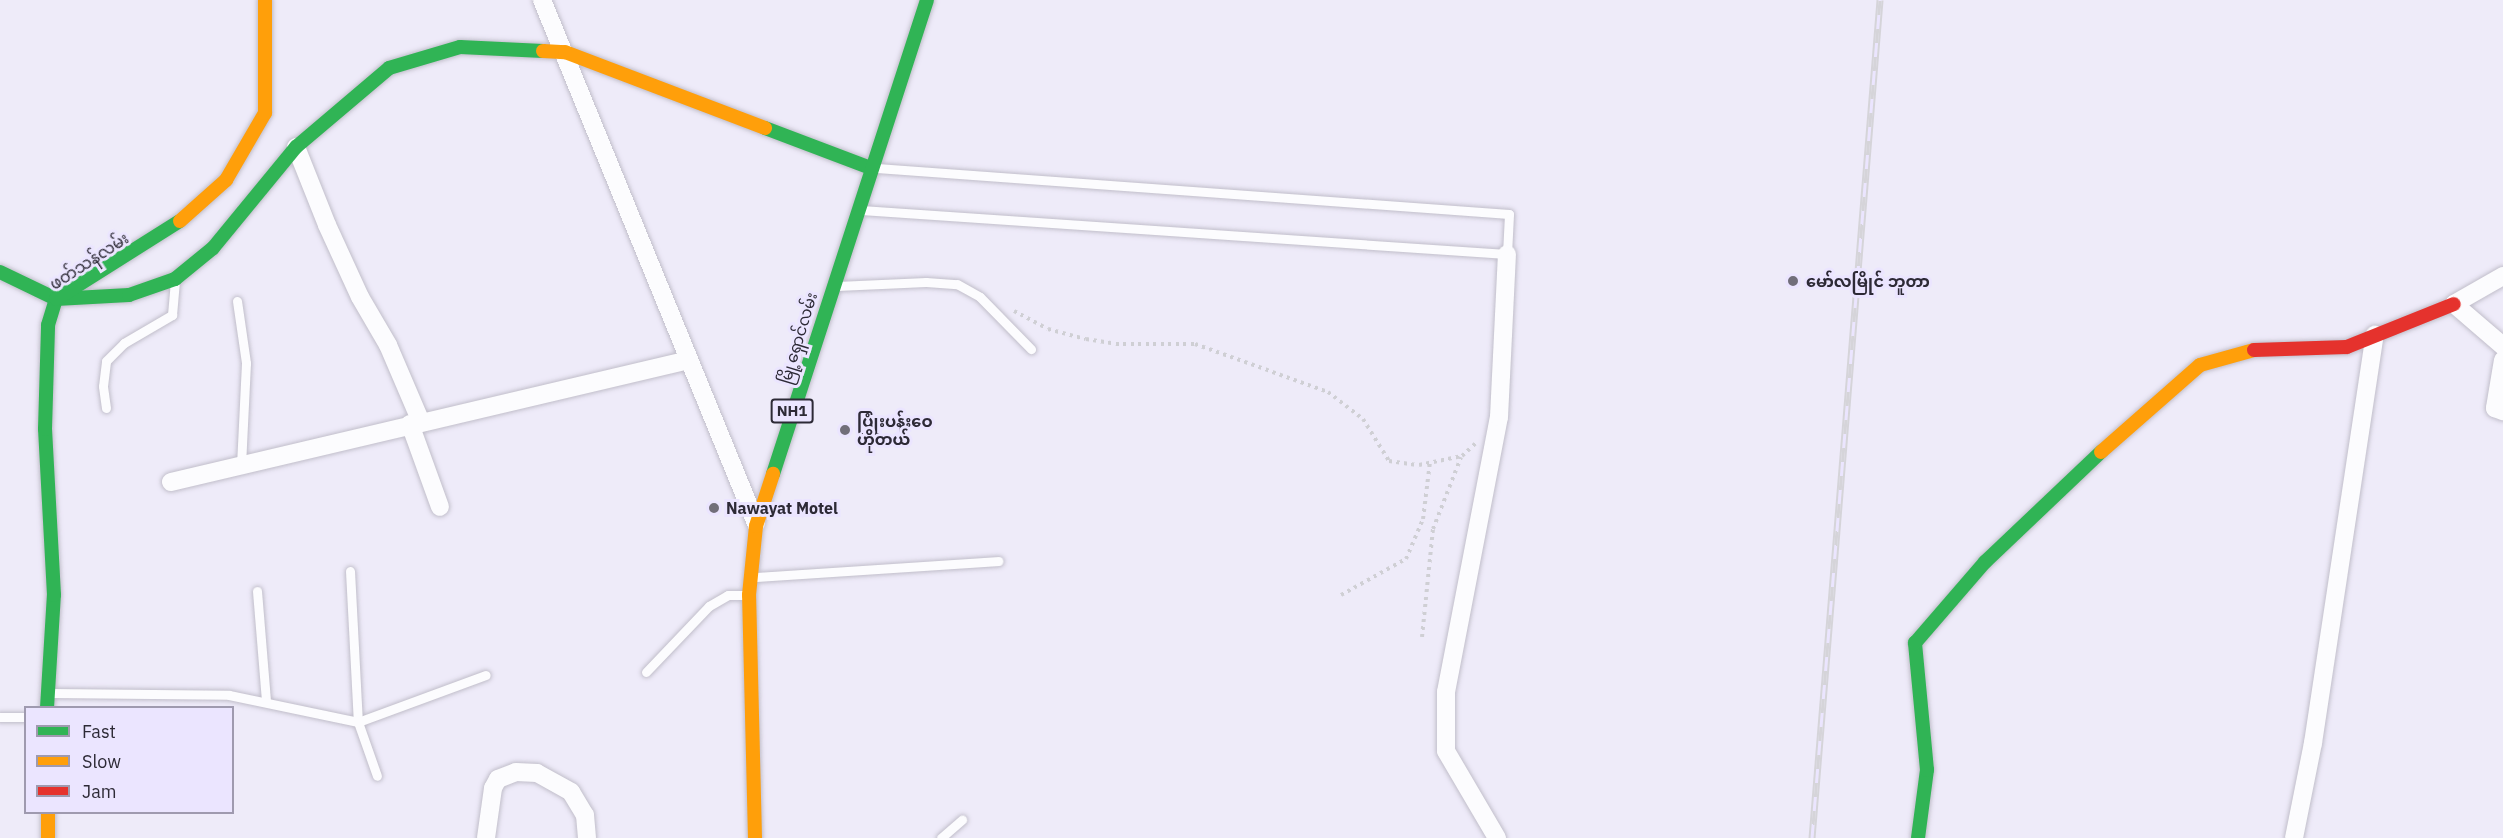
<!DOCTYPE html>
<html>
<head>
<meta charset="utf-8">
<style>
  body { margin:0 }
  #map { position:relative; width:2503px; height:838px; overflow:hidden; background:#eeebf9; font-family:"IBM Plex Sans","Noto Sans Myanmar",sans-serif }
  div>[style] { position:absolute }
  .path>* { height:4px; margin-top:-2px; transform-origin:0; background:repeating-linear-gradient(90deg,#cfcfd4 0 3px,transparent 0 7.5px) }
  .roads { filter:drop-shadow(0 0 2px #c1beca) drop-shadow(0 0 2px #c1beca) }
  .lane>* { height:9px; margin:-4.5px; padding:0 4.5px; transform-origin:4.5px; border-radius:4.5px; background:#fcfcfe }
  .street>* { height:18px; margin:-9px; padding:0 9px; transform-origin:9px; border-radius:9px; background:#fcfcfe }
  .fast>* { height:14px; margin:-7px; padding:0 7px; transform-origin:7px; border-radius:7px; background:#30b455 }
  .slow>* { height:14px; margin:-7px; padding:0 7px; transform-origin:7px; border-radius:7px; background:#ff9f0a }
  .jam>* { height:14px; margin:-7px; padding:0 7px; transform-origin:7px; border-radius:7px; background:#e5322d }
  .rail>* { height:7px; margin-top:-3.5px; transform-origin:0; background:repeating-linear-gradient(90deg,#ebe5ff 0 14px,#d5d4d9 0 28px); box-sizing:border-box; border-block:2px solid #d5d4d9 }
  .dots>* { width:16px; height:16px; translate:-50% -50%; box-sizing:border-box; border:3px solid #ebe5ff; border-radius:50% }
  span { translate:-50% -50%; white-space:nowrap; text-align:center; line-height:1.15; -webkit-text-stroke:6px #ebe5ff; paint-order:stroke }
  .shield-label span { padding:2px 4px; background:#ebe5ff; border:2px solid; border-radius:4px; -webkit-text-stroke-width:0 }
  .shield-label { font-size:15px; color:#2d2a36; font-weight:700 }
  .street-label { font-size:16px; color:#2d2a36 }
  .poi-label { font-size:16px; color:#2d2a36; font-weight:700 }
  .left { translate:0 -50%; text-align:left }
  .legend { position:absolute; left:24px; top:706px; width:210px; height:108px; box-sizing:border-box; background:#ebe5ff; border:2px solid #9f9aaf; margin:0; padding:8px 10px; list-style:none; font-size:18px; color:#2d2a36 }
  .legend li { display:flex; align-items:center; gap:12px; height:30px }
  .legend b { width:30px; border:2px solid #9f9aaf }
</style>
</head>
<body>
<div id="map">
  <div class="path">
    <div style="left:1014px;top:311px;width:38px;rotate:28deg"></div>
    <div style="left:1048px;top:329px;width:39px;rotate:15deg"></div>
    <div style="left:1086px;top:339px;width:30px;rotate:9deg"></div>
    <div style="left:1116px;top:344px;width:79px"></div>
    <div style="left:1195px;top:344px;width:141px;rotate:19.8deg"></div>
    <div style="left:1328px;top:392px;width:44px;rotate:37.6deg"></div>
    <div style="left:1363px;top:419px;width:49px;rotate:58.2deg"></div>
    <div style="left:1389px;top:461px;width:30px;rotate:8deg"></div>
    <div style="left:1419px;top:465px;width:44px;rotate:-11.8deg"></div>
    <div style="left:1462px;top:456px;width:19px;rotate:-43deg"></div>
    <div style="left:1341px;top:595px;width:74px;rotate:-29deg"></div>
    <div style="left:1406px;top:559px;width:43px;rotate:-67deg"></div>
    <div style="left:1423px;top:519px;width:57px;rotate:-83deg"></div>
    <div style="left:1422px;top:637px;width:109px;rotate:-84.2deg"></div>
    <div style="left:1433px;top:529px;width:77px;rotate:-68.7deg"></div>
  </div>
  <div class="roads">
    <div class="lane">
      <div style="left:861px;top:210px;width:647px;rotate:3.9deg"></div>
      <div style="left:1507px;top:254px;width:40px;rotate:-87.1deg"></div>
      <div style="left:1509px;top:214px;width:634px;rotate:-175.84deg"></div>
      <div style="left:837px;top:286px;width:89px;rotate:-2.6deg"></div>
      <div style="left:926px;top:282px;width:31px;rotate:4deg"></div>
      <div style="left:957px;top:284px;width:26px;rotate:29deg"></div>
      <div style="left:980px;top:297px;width:73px;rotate:45.6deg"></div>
      <div style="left:237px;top:301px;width:63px;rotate:81.7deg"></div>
      <div style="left:246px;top:363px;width:103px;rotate:92.8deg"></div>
      <div style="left:106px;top:408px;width:22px;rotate:-98deg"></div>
      <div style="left:103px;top:386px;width:25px;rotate:-83deg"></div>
      <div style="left:106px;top:361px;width:25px;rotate:-45deg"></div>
      <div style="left:124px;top:343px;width:56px;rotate:-30.3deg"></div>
      <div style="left:172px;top:315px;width:34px;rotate:-85deg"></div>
      <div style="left:350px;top:571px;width:151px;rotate:87deg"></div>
      <div style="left:358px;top:722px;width:57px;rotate:70.6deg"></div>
      <div style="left:757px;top:577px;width:242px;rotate:-3.8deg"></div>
      <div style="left:257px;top:591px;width:109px;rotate:85.3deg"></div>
      <div style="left:646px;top:672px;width:91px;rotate:-46.3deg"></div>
      <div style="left:709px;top:606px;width:22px;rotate:-30deg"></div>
      <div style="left:728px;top:595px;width:16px"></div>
      <div style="left:51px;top:693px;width:178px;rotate:0.6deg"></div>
      <div style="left:229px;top:695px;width:132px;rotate:11.8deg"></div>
      <div style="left:358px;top:722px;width:136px;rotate:-20.2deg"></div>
      <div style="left:0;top:717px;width:26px"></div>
      <div style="left:941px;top:838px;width:28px;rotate:-41deg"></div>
    </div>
    <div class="street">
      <div style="left:542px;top:0;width:565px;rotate:67.75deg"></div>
      <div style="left:296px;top:147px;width:84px;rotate:68.3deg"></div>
      <div style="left:327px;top:225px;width:79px;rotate:65.4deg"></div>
      <div style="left:360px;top:297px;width:56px;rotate:59.7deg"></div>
      <div style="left:388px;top:345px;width:84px;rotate:66.8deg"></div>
      <div style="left:2503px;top:276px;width:56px;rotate:150.3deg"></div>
      <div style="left:2454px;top:304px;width:65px;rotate:40.6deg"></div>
      <div style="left:2503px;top:360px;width:49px;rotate:99.5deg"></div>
      <div style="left:2495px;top:408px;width:9px;rotate:21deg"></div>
      <div style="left:410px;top:424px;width:88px;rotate:70.1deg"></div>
      <div style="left:171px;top:482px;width:532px;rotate:-13.25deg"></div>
      <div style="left:486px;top:838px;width:50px;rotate:-82deg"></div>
      <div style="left:493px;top:788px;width:10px;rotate:-61deg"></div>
      <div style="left:498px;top:779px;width:19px;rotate:-21deg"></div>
      <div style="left:516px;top:772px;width:21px;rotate:3deg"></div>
      <div style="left:537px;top:773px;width:39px;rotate:29deg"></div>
      <div style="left:571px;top:792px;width:27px;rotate:59deg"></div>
      <div style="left:585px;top:815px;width:23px;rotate:85deg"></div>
      <div style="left:1497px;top:838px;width:101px;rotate:-120.4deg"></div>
      <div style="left:1446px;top:751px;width:59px;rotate:-90deg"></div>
      <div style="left:1446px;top:692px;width:280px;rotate:-79.1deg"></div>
      <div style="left:1499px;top:417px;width:163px;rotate:-87.2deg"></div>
      <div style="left:2294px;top:838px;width:97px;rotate:-78.7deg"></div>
      <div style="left:2313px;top:743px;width:413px;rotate:-81.4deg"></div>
    </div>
    <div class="fast">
      <div style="left:765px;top:128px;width:113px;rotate:20.7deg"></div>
      <div style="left:0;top:272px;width:62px;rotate:25.7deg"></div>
      <div style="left:56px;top:299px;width:73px;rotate:-3.1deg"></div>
      <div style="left:129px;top:295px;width:49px;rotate:-19.2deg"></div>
      <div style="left:175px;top:279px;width:49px;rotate:-39.2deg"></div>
      <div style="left:213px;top:248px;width:131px;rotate:-50.6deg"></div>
      <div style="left:296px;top:147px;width:122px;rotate:-40.3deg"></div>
      <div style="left:389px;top:68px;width:74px;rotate:-16.5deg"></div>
      <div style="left:460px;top:47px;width:83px;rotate:2.8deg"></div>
      <div style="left:773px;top:474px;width:498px;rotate:-72deg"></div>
      <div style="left:47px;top:708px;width:113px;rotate:-86.5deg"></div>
      <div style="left:54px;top:595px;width:166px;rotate:-93.1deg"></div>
      <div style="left:45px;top:429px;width:104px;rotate:-88.3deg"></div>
      <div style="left:48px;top:325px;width:27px;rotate:-73deg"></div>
      <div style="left:56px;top:299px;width:146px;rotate:-32.2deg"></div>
      <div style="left:1918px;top:838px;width:69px;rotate:-82.5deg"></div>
      <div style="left:1927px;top:770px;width:128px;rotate:-95.4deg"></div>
      <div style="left:1915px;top:643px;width:107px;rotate:-49.2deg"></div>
      <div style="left:1985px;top:562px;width:160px;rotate:-43.5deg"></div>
    </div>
    <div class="slow">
      <div style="left:543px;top:51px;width:22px;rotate:3deg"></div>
      <div style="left:565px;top:52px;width:214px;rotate:20.8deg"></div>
      <div style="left:180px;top:221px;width:62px;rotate:-41.7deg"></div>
      <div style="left:226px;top:180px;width:78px;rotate:-59.8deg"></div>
      <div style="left:265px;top:113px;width:113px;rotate:-90deg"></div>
      <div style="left:2101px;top:452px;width:132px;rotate:-41.3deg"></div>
      <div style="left:2200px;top:365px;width:56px;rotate:-15.5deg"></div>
      <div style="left:48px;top:812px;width:26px;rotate:90deg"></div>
      <div style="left:755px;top:838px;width:243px;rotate:-91.4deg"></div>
      <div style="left:749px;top:595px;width:69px;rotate:-84.2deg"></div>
      <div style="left:756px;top:526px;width:55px;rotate:-71.9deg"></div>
    </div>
    <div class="jam">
      <div style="left:2254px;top:350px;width:93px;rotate:-1.8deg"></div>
      <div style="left:2347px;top:347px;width:115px;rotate:-21.9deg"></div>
    </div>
  </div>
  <div class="rail">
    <div style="left:1812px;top:838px;width:841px;rotate:-85.36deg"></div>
  </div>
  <div class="dots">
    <div style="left:1793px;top:281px;background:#716e7a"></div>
    <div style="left:845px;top:430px;background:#716e7a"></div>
    <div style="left:714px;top:508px;background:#716e7a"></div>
  </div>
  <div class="shield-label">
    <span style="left:792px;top:411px">NH1</span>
  </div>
  <div class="street-label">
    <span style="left:89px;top:261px;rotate:-33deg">ဖတ်သန်လမ်း</span>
    <span style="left:798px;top:338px;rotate:-73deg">မြို့ရှောင်လမ်း</span>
  </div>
  <div class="poi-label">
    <span class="left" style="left:1806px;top:281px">မော်လမြိုင် ဘူတာ</span>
    <span class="left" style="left:857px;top:430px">ပြုံးပန်းဝေ<br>ဟိုတယ်</span>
    <span class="left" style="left:726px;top:508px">Nawayat Motel</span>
  </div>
  <ul class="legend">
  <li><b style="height:8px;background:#30b455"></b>Fast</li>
  <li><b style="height:8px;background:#ff9f0a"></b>Slow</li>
  <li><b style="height:8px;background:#e5322d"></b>Jam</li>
  </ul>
</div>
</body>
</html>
